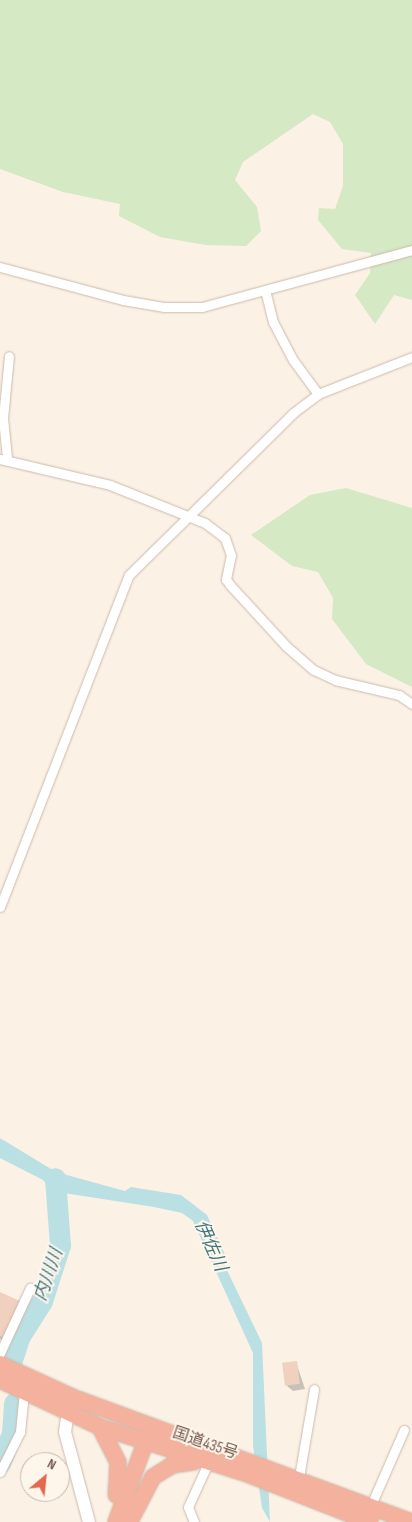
<!DOCTYPE html>
<html>
<head>
<meta charset="utf-8">
<style>
  body { margin:0 }
  #map { position:relative; width:412px; height:1522px; overflow:hidden; background:#fbf2e5; font-family:"Sofia Sans Condensed","Noto Sans JP",sans-serif }
  div>[style] { position:absolute }
  .green>* { inset:0; background:#d4e9c4 }
  .water>* { inset:0; background:#bae0e4 }
  .shadow>* { inset:0; background:#0003 }
  .river>* { height:21px; margin:-10.5px; padding:0 10.5px; transform-origin:10.5px; border-radius:10.5px; background:#bae0e4 }
  .building>* { inset:0; background:#f0d0be; transform-origin:0 0 }
  .roads { filter:drop-shadow(0 0 1px #cdb9ac) drop-shadow(0 0 1px #cdb9ac) }
  .street>* { height:9px; margin:-4.5px; padding:0 4.5px; transform-origin:4.5px; border-radius:4.5px; background:#fff }
  .secondary>* { height:12px; margin:-6px; padding:0 6px; transform-origin:6px; border-radius:6px; background:#fff }
  .highway>* { height:16px; margin:-8px; padding:0 8px; transform-origin:8px; border-radius:8px; background:#f3b19e }
  span { translate:-50% -50%; white-space:nowrap; text-align:center; line-height:1.15; -webkit-text-stroke:4px #fef6eb; paint-order:stroke }
  .street-label { font-size:16px; color:#73584b }
  .water-label { font-size:18px; color:#43777f; font-style:italic }
  .north { position:absolute; left:20px; top:1452px; width:50px; height:50px; box-sizing:border-box; background:#fef6eb; border:1px solid #c6b7ab; border-radius:50%; rotate:28deg; font-size:14px; font-weight:700; line-height:20px; text-align:center; color:#73584b }
  .north::after { content:''; display:block; margin:auto; width:18px; height:22px; background:#e1694e; clip-path:polygon(50% 0,100% 100%,50% 72%,0 100%) }
</style>
</head>
<body>
<div id="map">
  <div class="green">
    <div style="clip-path:polygon(0 0,412px 0,412px 300px,394px 295px,375px 324px,355px 295px,370px 273px,371px 253px,342px 249px,318px 220px,319px 208px,335px 209px,343px 186px,343px 144px,330px 122px,313px 114px,243px 162px,235px 180px,257px 207px,261px 231px,246px 246px,206px 245px,160px 237px,119px 216px,120px 204px,63px 192px,0 169px)"></div>
    <div style="clip-path:polygon(346px 488px,412px 508px,412px 687px,366px 664px,332px 619px,333px 598px,318px 572px,292px 566px,251px 535px,310px 495px)"></div>
  </div>
  <div class="water">
    <div style="clip-path:polygon(0 1138px,56px 1172px,125px 1191px,131px 1187px,181px 1195px,207px 1215px,226px 1257px,225px 1266px,262px 1343px,270px 1522px,262px 1508px,253px 1446px,253px 1353px,193px 1221px,182px 1213px,154px 1207px,51px 1191px,43px 1180px,0 1158px)"></div>
  </div>
  <div class="shadow">
    <div style="clip-path:polygon(0 1293px,27px 1310px,12px 1344px,0 1339px)"></div>
    <div style="clip-path:polygon(296px 1362px,305px 1389px,293px 1391px,287px 1386px)"></div>
  </div>
  <div class="river">
    <div style="left:10px;top:1366px;width:32px;rotate:-72deg"></div>
    <div style="left:20px;top:1336px;width:41px;rotate:-57.8deg"></div>
    <div style="left:42px;top:1301px;width:59px;rotate:-72.2deg"></div>
    <div style="left:60px;top:1245px;width:67px;rotate:-94.3deg"></div>
    <div style="left:0;top:1463px;width:32px;rotate:-68deg"></div>
    <div style="left:12px;top:1433px;width:30px;rotate:-86deg"></div>
  </div>
  <div class="building">
    <div style="clip-path:polygon(0 1292px,20px 1301px,3px 1337px,0 1336px)"></div>
    <div style="left:297px;top:1361px;width:23px;height:15px;rotate:83deg"></div>
  </div>
  <div class="roads">
    <div class="street">
      <div style="left:0;top:267px;width:127px;rotate:15deg"></div>
      <div style="left:123px;top:300px;width:42px;rotate:9.7deg"></div>
      <div style="left:164px;top:307px;width:38px"></div>
      <div style="left:202px;top:307px;width:218px;rotate:-15.2deg"></div>
      <div style="left:318px;top:394px;width:101px;rotate:-21.5deg"></div>
      <div style="left:7px;top:458px;width:40px;rotate:-95.7deg"></div>
      <div style="left:3px;top:418px;width:62px;rotate:-84.5deg"></div>
      <div style="left:0;top:459px;width:113px;rotate:13.3deg"></div>
      <div style="left:110px;top:485px;width:102px;rotate:21.8deg"></div>
      <div style="left:205px;top:523px;width:25px;rotate:37deg"></div>
      <div style="left:225px;top:538px;width:18px;rotate:71deg"></div>
      <div style="left:231px;top:555px;width:25px;rotate:102deg"></div>
      <div style="left:226px;top:579px;width:7px;rotate:56deg"></div>
      <div style="left:230px;top:585px;width:83px;rotate:47.4deg"></div>
      <div style="left:286px;top:646px;width:37px;rotate:41deg"></div>
      <div style="left:314px;top:670px;width:23px;rotate:25deg"></div>
      <div style="left:335px;top:680px;width:66px;rotate:13.2deg"></div>
      <div style="left:399px;top:695px;width:16px;rotate:35deg"></div>
      <div style="left:0;top:907px;width:356px;rotate:-68.8deg"></div>
      <div style="left:129px;top:575px;width:231px;rotate:-44.6deg"></div>
      <div style="left:293px;top:413px;width:31px;rotate:-37deg"></div>
      <div style="left:318px;top:394px;width:42px;rotate:-126.3deg"></div>
      <div style="left:293px;top:360px;width:43px;rotate:-117.8deg"></div>
      <div style="left:273px;top:322px;width:30px;rotate:-104deg"></div>
      <div style="left:0;top:1353px;width:72px;rotate:-65.2deg"></div>
      <div style="left:0;top:1472px;width:45px;rotate:-63.4deg"></div>
      <div style="left:20px;top:1432px;width:40px;rotate:-84.3deg"></div>
      <div style="left:299px;top:1477px;width:89px;rotate:-80.3deg"></div>
      <div style="left:371px;top:1505px;width:82px;rotate:-66.3deg"></div>
      <div style="left:194px;top:1522px;width:16px;rotate:-112deg"></div>
      <div style="left:188px;top:1507px;width:48px;rotate:-65.6deg"></div>
    </div>
    <div class="secondary">
      <div style="left:69px;top:1404px;width:28px;rotate:98deg"></div>
      <div style="left:65px;top:1432px;width:93px;rotate:75.1deg"></div>
    </div>
    <div class="highway">
      <div style="left:0;top:1364px;width:79px;rotate:24.6deg"></div>
      <div style="left:72px;top:1397px;width:362px;rotate:20.2deg"></div>
      <div style="left:0;top:1380px;width:110px;rotate:25.2deg"></div>
      <div style="left:100px;top:1427px;width:157px;rotate:17.7deg"></div>
      <div style="left:250px;top:1475px;width:129px;rotate:21.4deg"></div>
      <div style="left:100px;top:1427px;width:39px;rotate:63deg"></div>
      <div style="left:118px;top:1462px;width:33px;rotate:93deg"></div>
      <div style="left:131px;top:1519px;width:47px;rotate:-62.4deg"></div>
      <div style="left:153px;top:1477px;width:22px;rotate:-32deg"></div>
      <div style="left:172px;top:1465px;width:22px;rotate:-8deg"></div>
      <div style="left:116px;top:1522px;width:93px;rotate:-69.8deg"></div>
    </div>
  </div>
  <div class="street-label">
    <span style="left:205px;top:1444px;rotate:19deg">国道435号</span>
  </div>
  <div class="water-label">
    <span style="left:210px;top:1246px;rotate:66deg">伊佐川</span>
    <span style="left:49px;top:1275px;rotate:-71deg">内川川</span>
  </div>
  <div class="north">N</div>
</div>
</body>
</html>
